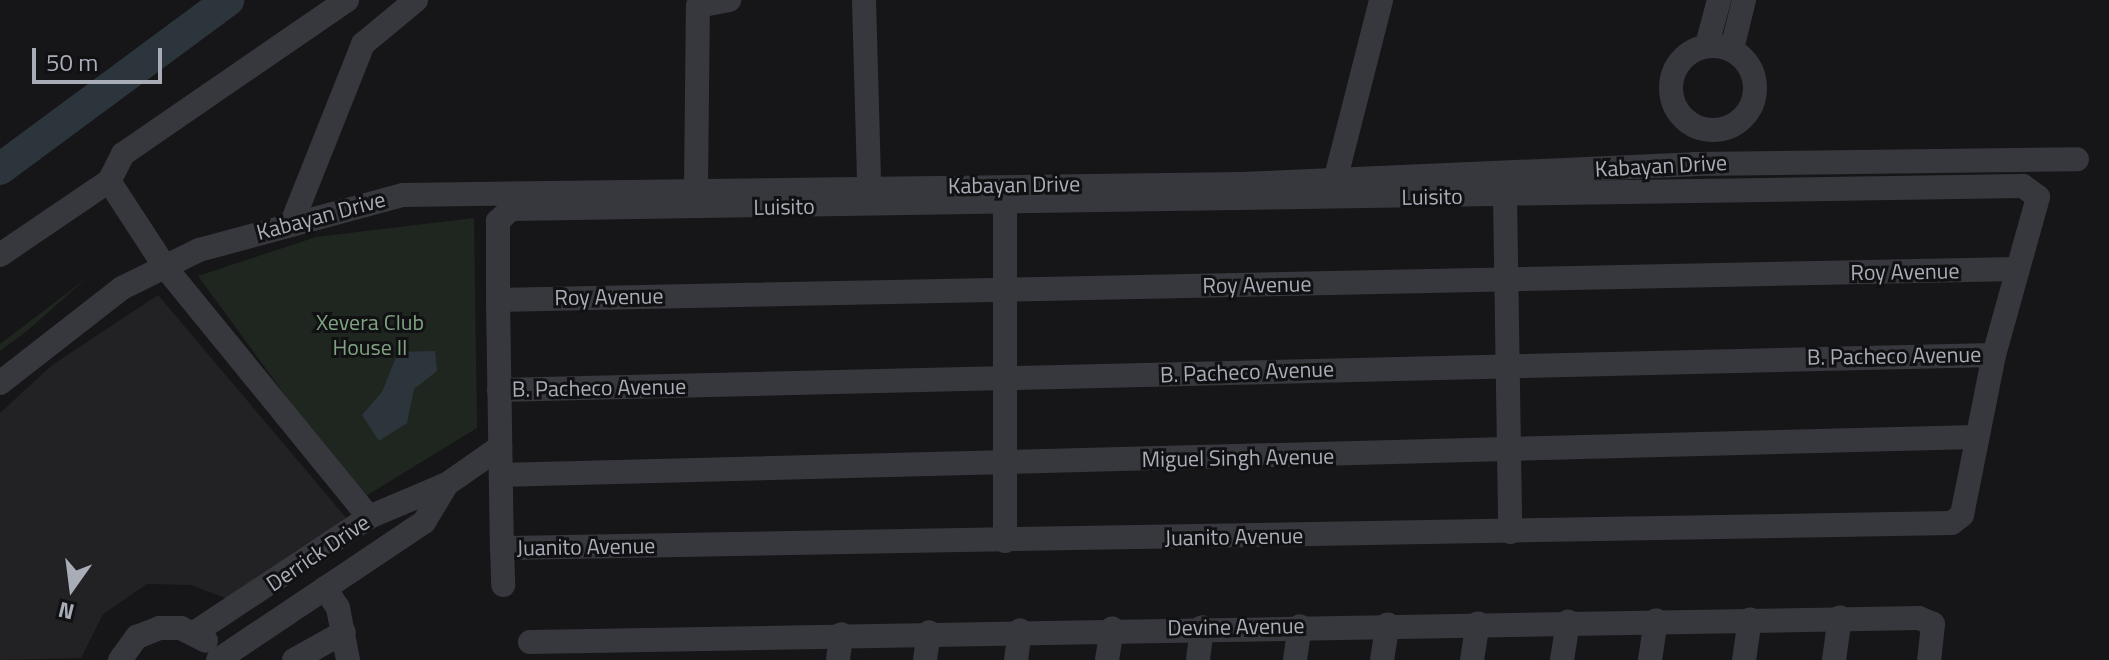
<!DOCTYPE html>
<html>
<head>
<meta charset="utf-8">
<style>
  body { margin:0 }
  #map { position:relative; width:2109px; height:660px; overflow:hidden; background:#161618; font-family:"Titillium Web",sans-serif }
  div>[style] { position:absolute }
  .built>* { inset:0; background:#222225 }
  .green>* { inset:0; background:#1e261f }
  .water>* { inset:0; background:#2c353c }
  .river>* { height:32px; margin:-16px; padding:0 16px; transform-origin:16px; border-radius:16px; background:#2c353c }
  .minor>* { height:24px; margin:-12px; padding:0 12px; transform-origin:12px; border-radius:12px; background:#37383d }
  .minor>.ring { margin:-12px; padding:0; box-sizing:content-box; background:none; border:24px solid #37383d; border-radius:50% }
  span { translate:-50% -50%; white-space:nowrap; text-align:center; line-height:1.15; -webkit-text-stroke:6px #111113; paint-order:stroke }
  .street-label { font-size:22px; color:#a8adb8 }
  .park-label { font-size:22px; color:#7fa381 }
  .north { position:absolute; left:32px; top:548px; width:80px; height:80px; -webkit-text-stroke:6px #111113; paint-order:stroke; rotate:194deg; font-size:22px; font-weight:700; line-height:32px; text-align:center; color:#a8adb8 }
  .north::after { content:''; display:block; margin:auto; width:28px; height:36px; background:#a8adb8; clip-path:polygon(50% 0,100% 100%,50% 72%,0 100%) }
  .scale { position:absolute; left:32px; top:48px; width:130px; height:36px; box-sizing:border-box; border:4px solid #a8adb8; border-top:0; padding-left:10px; font-size:24px; line-height:28px; white-space:nowrap; color:#a8adb8; -webkit-text-stroke:6px #111113; paint-order:stroke }
</style>
</head>
<body>
<div id="map">
  <div class="built">
    <div style="clip-path:polygon(158px 295px,348px 520px,228px 599px,191px 585px,147px 584px,103px 614px,81px 658px,0 660px,0 413px,51px 366px)"></div>
  </div>
  <div class="green">
    <div style="clip-path:polygon(474px 218px,477px 428px,361px 499px,198px 276px,316px 237px)"></div>
    <div style="clip-path:polygon(87px 278px,27px 331px,0 351px,0 344px)"></div>
  </div>
  <div class="water">
    <div style="clip-path:polygon(435px 351px,437px 371px,414px 389px,407px 423px,379px 441px,362px 415px,382px 392px,398px 352px)"></div>
  </div>
  <div class="river">
    <div style="left:0;top:169px;width:284px;rotate:-36.5deg"></div>
  </div>
  <div class="minor">
    <div style="left:347px;top:0;width:272px;rotate:145.5deg"></div>
    <div style="left:123px;top:154px;width:30px;rotate:117deg"></div>
    <div style="left:109px;top:181px;width:103px;rotate:56.9deg"></div>
    <div style="left:165px;top:267px;width:323px;rotate:50.8deg"></div>
    <div style="left:864px;top:0;width:184px;rotate:88.4deg"></div>
    <div style="left:1707px;top:45px;width:47px;rotate:-75.1deg"></div>
    <div class="ring" style="left:1671px;top:46px;width:60px;height:60px"></div>
    <div style="left:1732px;top:49px;width:50px;rotate:-76.2deg"></div>
    <div style="left:1335px;top:181px;width:187px;rotate:-75.7deg"></div>
    <div style="left:696px;top:188px;width:182px;rotate:-89.4deg"></div>
    <div style="left:698px;top:6px;width:32px;rotate:-11deg"></div>
    <div style="left:1505px;top:196px;width:336px;rotate:89.1deg"></div>
    <div style="left:1005px;top:203px;width:338px;rotate:90deg"></div>
    <div style="left:291px;top:225px;width:195px;rotate:-68.3deg"></div>
    <div style="left:363px;top:44px;width:69px;rotate:-39.7deg"></div>
    <div style="left:0;top:255px;width:132px;rotate:-34.2deg"></div>
    <div style="left:498px;top:300px;width:1519px;rotate:-1.17deg"></div>
    <div style="left:0;top:383px;width:155px;rotate:-37.9deg"></div>
    <div style="left:122px;top:288px;width:86px;rotate:-26.3deg"></div>
    <div style="left:199px;top:250px;width:211px;rotate:-15.1deg"></div>
    <div style="left:403px;top:195px;width:838px;rotate:-0.75deg"></div>
    <div style="left:1241px;top:184px;width:453px;rotate:-2.5deg"></div>
    <div style="left:1694px;top:164px;width:383px;rotate:-0.7deg"></div>
    <div style="left:499px;top:390px;width:1495px;rotate:-1.34deg"></div>
    <div style="left:501px;top:475px;width:1475px;rotate:-1.48deg"></div>
    <div style="left:502px;top:548px;width:1450px;rotate:-0.99deg"></div>
    <div style="left:1952px;top:523px;width:13px;rotate:-39deg"></div>
    <div style="left:1962px;top:515px;width:163px;rotate:-78.7deg"></div>
    <div style="left:1994px;top:355px;width:164px;rotate:-74.4deg"></div>
    <div style="left:2038px;top:197px;width:19px;rotate:-144deg"></div>
    <div style="left:2023px;top:186px;width:1512px;rotate:179.13deg"></div>
    <div style="left:511px;top:209px;width:18px;rotate:137deg"></div>
    <div style="left:498px;top:221px;width:79px;rotate:90deg"></div>
    <div style="left:498px;top:300px;width:248px;rotate:89.1deg"></div>
    <div style="left:502px;top:548px;width:37px;rotate:88deg"></div>
    <div style="left:325px;top:588px;width:24px;rotate:57deg"></div>
    <div style="left:338px;top:608px;width:53px;rotate:79.1deg"></div>
    <div style="left:194px;top:633px;width:210px;rotate:-33.5deg"></div>
    <div style="left:369px;top:517px;width:85px;rotate:-22.9deg"></div>
    <div style="left:447px;top:484px;width:65px;rotate:-34.9deg"></div>
    <div style="left:530px;top:642px;width:1389px;rotate:-0.99deg"></div>
    <div style="left:1919px;top:618px;width:15px;rotate:23deg"></div>
    <div style="left:1933px;top:624px;width:36px;rotate:96deg"></div>
    <div style="left:120px;top:660px;width:29px;rotate:-54deg"></div>
    <div style="left:137px;top:637px;width:24px;rotate:-22deg"></div>
    <div style="left:159px;top:628px;width:22px"></div>
    <div style="left:181px;top:628px;width:28px;rotate:27deg"></div>
    <div style="left:218px;top:660px;width:248px;rotate:-33.8deg"></div>
    <div style="left:424px;top:522px;width:44px;rotate:-58.8deg"></div>
    <div style="left:294px;top:660px;width:57px;rotate:-29.2deg"></div>
    <div style="left:838px;top:660px;width:26px;rotate:-83deg"></div>
    <div style="left:925px;top:660px;width:28px;rotate:-82deg"></div>
    <div style="left:1016px;top:660px;width:30px;rotate:-82deg"></div>
    <div style="left:1107px;top:660px;width:32px;rotate:-81deg"></div>
    <div style="left:1198px;top:660px;width:33px;rotate:-83deg"></div>
    <div style="left:1295px;top:660px;width:34px;rotate:-82deg"></div>
    <div style="left:1382px;top:660px;width:36px;rotate:-81deg"></div>
    <div style="left:1472px;top:660px;width:37px;rotate:-81deg"></div>
    <div style="left:1562px;top:660px;width:39px;rotate:-81deg"></div>
    <div style="left:1650px;top:660px;width:40px;rotate:-81.5deg"></div>
    <div style="left:1744px;top:660px;width:41px;rotate:-81.7deg"></div>
    <div style="left:1834px;top:660px;width:43px;rotate:-82.1deg"></div>
  </div>
  <div class="street-label">
    <span style="left:1661px;top:166px;rotate:-3deg">Kabayan Drive</span>
    <span style="left:1014px;top:185px;rotate:-1deg">Kabayan Drive</span>
    <span style="left:1432px;top:197px;rotate:-1deg">Luisito</span>
    <span style="left:784px;top:207px;rotate:-1deg">Luisito</span>
    <span style="left:321px;top:216px;rotate:-15deg">Kabayan Drive</span>
    <span style="left:1905px;top:272px;rotate:-1deg">Roy Avenue</span>
    <span style="left:1257px;top:285px;rotate:-1deg">Roy Avenue</span>
    <span style="left:609px;top:297px;rotate:-1deg">Roy Avenue</span>
    <span style="left:1894px;top:356px;rotate:-1deg">B. Pacheco Avenue</span>
    <span style="left:1247px;top:372px;rotate:-2deg">B. Pacheco Avenue</span>
    <span style="left:599px;top:388px;rotate:-1deg">B. Pacheco Avenue</span>
    <span style="left:1238px;top:458px;rotate:-1deg">Miguel Singh Avenue</span>
    <span style="left:1234px;top:537px;rotate:-1deg">Juanito Avenue</span>
    <span style="left:586px;top:547px;rotate:-1deg">Juanito Avenue</span>
    <span style="left:318px;top:553px;rotate:-34deg">Derrick Drive</span>
    <span style="left:1236px;top:627px;rotate:-1deg">Devine Avenue</span>
  </div>
  <div class="park-label">
    <span style="left:370px;top:335px">Xevera Club<br>House II</span>
  </div>
  <div class="north">N</div>
  <div class="scale">50 m</div>
</div>
</body>
</html>
